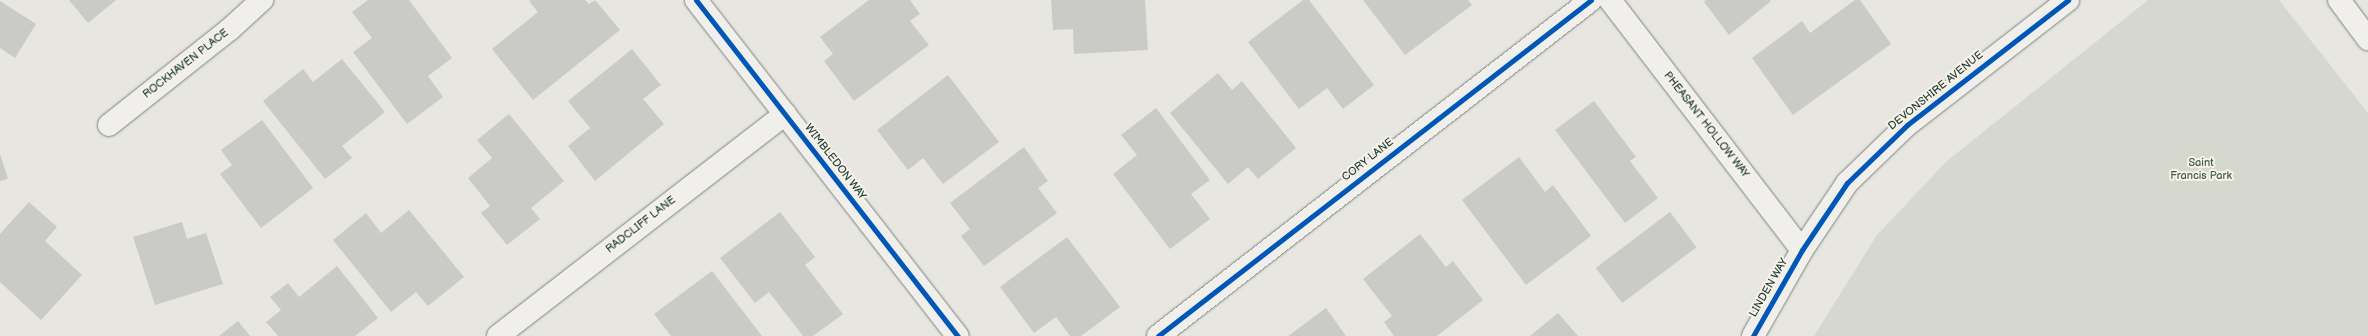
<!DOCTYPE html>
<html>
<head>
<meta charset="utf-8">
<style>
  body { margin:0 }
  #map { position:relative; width:2368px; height:336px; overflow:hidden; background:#e7e6e0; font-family:"Balsamiq Sans",sans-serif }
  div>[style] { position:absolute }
  .green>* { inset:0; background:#d6d8cf }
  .building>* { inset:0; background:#cacbc6; transform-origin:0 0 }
  .roads { filter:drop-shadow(0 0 1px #7e847f) drop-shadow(0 0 1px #7e847f) }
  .minor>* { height:22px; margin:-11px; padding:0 11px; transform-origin:11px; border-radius:11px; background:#f0efeb }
  .cycleway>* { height:5px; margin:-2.5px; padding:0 2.5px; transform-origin:2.5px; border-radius:2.5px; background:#0057b8 }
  span { translate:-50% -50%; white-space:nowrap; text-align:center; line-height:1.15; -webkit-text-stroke:4px #f7f3e8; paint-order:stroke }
  .street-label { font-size:11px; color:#1f3d34 }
  .park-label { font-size:11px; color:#415a50 }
</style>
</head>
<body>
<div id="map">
  <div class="green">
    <div style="clip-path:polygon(2148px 0,2279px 0,2368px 113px,2368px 336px,1814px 336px,1877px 235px,1947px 161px)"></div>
  </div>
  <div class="building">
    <div style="clip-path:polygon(69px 0,116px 0,88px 23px)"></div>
    <div style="clip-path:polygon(368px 0,409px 0,452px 58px,428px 76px,443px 97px,407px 124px,353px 52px,372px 38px,352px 12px)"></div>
    <div style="clip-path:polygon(531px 0,585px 0,589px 4px,595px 0,620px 30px,533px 100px,492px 49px,538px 12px,529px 1px)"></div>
    <div style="clip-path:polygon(869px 0,910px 0,920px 14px,910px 21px,929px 45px,854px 101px,824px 61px,833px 54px,820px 37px)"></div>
    <div style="clip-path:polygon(1051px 0,1145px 0,1148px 50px,1074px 54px,1073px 29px,1053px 30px)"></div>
    <div style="clip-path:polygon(1303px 0,1309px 0,1374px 85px,1343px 109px,1327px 88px,1299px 109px,1248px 42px)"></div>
    <div style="clip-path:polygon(1363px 0,1468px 0,1472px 5px,1405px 55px)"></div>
    <div style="clip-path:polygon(1706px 0,1769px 0,1771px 1px,1729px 35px,1704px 2px)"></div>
    <div style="clip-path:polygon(1855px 0,1860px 0,1891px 44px,1793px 115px,1752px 58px,1802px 21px,1810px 33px)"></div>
    <div style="clip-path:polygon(0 1px,36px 24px,15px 58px,0 48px)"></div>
    <div style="clip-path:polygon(632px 49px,661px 85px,643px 99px,664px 124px,595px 181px,568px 146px,590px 128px,568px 101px)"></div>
    <div style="clip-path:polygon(342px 59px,385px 112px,342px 146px,352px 158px,325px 179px,263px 101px,303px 69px,313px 82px)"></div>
    <div style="clip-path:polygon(1218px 73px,1232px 90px,1242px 81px,1296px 148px,1258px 179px,1248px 167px,1228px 184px,1170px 113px)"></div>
    <div style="clip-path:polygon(948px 75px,999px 142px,943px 184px,923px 158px,908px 170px,877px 130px)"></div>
    <div style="clip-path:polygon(1594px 101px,1636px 157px,1630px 161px,1658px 198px,1625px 223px,1555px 130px)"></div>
    <div style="clip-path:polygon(1156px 108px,1210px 180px,1191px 194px,1210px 219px,1170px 249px,1113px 174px,1137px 155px,1121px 135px)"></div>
    <div style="clip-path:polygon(509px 114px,564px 181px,531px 208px,540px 219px,507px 245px,481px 213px,490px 206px,468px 178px,492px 158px,477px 140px)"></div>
    <div style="clip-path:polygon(262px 120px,313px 188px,261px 228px,220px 174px,232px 165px,221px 150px)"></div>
    <div style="clip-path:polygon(1024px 147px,1048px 181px,1038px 188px,1057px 213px,984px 266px,961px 236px,970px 229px,950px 203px)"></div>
    <div style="clip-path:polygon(0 154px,8px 179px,0 181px)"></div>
    <div style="clip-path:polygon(1519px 157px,1545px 192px,1553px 185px,1591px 236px,1526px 285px,1462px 200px)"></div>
    <div style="clip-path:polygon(29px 202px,57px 227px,45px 241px,82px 275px,41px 320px,0 282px,0 234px)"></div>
    <div style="clip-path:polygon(409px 210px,464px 277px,428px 306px,416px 292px,391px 312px,333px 240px,366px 213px,381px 233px)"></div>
    <div style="clip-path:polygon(780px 212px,815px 257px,805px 265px,843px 314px,813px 336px,803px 336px,769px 292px,755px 303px,720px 258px)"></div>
    <div style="left:1670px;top:212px;width:44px;height:93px;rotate:53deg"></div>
    <div style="clip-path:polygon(182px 222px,187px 239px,206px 233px,223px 284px,155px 305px,133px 237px)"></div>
    <div style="clip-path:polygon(1420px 234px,1446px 267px,1453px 261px,1483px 300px,1437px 336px,1394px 336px,1384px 322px,1392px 316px,1363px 279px)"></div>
    <div style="clip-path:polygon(1067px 237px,1120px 307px,1081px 336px,1070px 336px,1056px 317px,1034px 333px,1000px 287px)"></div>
    <div style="clip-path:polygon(337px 266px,378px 318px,355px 336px,278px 336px,266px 322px,281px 310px,270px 297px,288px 283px,299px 297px)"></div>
    <div style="clip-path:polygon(712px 271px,762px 336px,671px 336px,654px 314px)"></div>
    <div style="clip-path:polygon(1326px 308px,1346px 336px,1288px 336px)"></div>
    <div style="clip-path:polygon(1558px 313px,1578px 336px,1530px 336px)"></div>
    <div style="clip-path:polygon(238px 321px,250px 336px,219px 336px)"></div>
  </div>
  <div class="roads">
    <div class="minor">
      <div style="left:696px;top:0;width:426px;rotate:52.1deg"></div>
      <div style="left:1610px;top:0;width:315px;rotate:52.5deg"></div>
      <div style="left:2339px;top:0;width:49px;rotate:53.4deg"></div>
      <div style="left:109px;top:125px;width:153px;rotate:-38.4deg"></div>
      <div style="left:229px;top:30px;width:45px;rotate:-42.3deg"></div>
      <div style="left:498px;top:336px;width:363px;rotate:-37.7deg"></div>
      <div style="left:1158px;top:336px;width:548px;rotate:-37.81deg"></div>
      <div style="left:1753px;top:336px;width:99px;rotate:-60.3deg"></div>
      <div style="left:1802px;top:250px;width:81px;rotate:-56.1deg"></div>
      <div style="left:1847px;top:183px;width:83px;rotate:-44deg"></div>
      <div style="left:1907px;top:125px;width:204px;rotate:-37.8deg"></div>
    </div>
  </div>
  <div class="cycleway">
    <div style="left:696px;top:0;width:426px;rotate:52.1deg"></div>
    <div style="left:1158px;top:336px;width:548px;rotate:-37.81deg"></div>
    <div style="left:1753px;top:336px;width:99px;rotate:-60.3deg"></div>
    <div style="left:1802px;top:250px;width:81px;rotate:-56.1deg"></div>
    <div style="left:1847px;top:183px;width:83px;rotate:-44deg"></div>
    <div style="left:1907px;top:125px;width:204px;rotate:-37.8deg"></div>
  </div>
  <div class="street-label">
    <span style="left:186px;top:64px;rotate:-38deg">ROCKHAVEN PLACE</span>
    <span style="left:1936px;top:91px;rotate:-39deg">DEVONSHIRE AVENUE</span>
    <span style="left:1706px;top:125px;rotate:52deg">PHEASANT HOLLOW WAY</span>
    <span style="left:1368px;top:160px;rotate:-38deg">CORY LANE</span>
    <span style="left:835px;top:162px;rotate:52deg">WIMBLEDON WAY</span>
    <span style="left:641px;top:225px;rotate:-38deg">RADCLIFF LANE</span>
    <span style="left:1769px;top:288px;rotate:-60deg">LINDEN WAY</span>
  </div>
  <div class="park-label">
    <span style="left:2201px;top:170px">Saint<br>Francis Park</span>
  </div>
</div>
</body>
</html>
